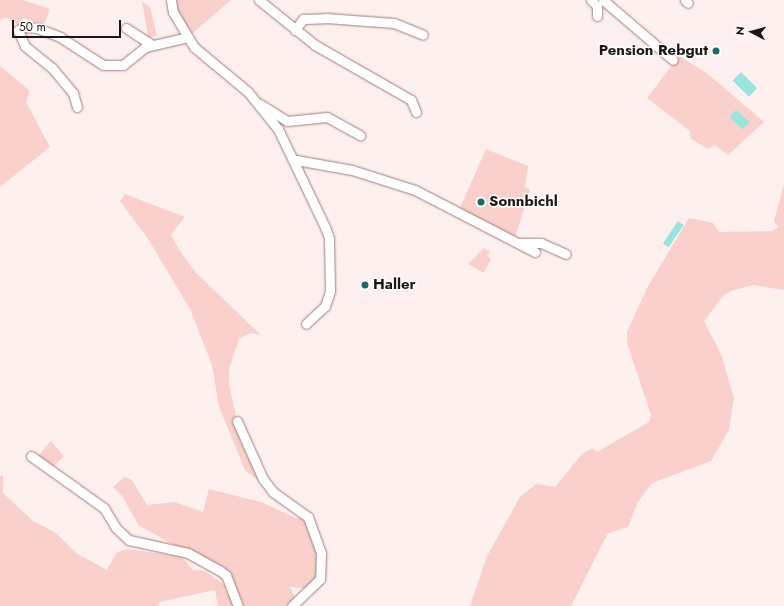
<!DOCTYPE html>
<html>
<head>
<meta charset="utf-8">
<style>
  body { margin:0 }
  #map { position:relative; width:784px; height:606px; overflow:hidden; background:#fef0ee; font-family:Jost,sans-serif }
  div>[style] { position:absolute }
  .green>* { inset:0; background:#f9d0cb }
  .water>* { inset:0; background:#9ae4dd; transform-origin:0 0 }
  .roads { filter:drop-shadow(0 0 1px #9c7f7b) drop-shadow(0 0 1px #9c7f7b) }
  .service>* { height:9px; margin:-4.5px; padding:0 4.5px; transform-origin:4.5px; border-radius:4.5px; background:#fff }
  .dots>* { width:11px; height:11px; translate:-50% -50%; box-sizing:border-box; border:2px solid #fff; border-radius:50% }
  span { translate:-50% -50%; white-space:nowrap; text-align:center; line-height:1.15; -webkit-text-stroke:3px #fff; paint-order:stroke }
  .poi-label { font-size:15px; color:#201514; font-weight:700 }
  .right { translate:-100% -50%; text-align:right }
  .left { translate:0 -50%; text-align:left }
  .north { position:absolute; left:732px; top:12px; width:40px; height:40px; -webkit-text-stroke:3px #fff; paint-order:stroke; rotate:276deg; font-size:11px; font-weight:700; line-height:16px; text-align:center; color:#201514 }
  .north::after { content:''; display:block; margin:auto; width:14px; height:18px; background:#201514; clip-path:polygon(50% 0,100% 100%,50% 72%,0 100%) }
  .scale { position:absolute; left:12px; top:20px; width:109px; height:18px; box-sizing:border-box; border:2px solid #201514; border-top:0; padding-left:5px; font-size:12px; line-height:14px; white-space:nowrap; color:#201514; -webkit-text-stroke:3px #fff; paint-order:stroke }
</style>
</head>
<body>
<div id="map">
  <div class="green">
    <div style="clip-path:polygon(0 0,22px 0,50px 9px,44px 25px,24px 18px,18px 25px,6px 17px,0 20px)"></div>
    <div style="clip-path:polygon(171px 0,231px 0,188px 37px)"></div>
    <div style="clip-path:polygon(142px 1px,150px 7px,157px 36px,148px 37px)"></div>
    <div style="clip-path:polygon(679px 56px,708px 74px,764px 122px,728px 155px,715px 145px,708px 149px,691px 139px,690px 131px,647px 98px)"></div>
    <div style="clip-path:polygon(0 66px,30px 91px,26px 102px,50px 147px,0 187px)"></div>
    <div style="clip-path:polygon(486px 149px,528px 166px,525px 187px,530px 190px,514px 241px,458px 212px)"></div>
    <div style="clip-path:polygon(784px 185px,784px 290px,753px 285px,734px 290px,724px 295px,704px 321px,721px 354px,734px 398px,729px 430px,711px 461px,652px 483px,638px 502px,628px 527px,608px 533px,571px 606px,470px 606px,487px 556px,520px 497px,536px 484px,555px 487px,582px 454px,593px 448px,597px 452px,649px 422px,651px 415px,627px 343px,627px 332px,647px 288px,689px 218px,713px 223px,719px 232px,772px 231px,778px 227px,774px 221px)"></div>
    <div style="clip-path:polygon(125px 194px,185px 217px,171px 234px,178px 248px,196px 273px,261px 335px,250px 333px,239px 339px,229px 369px,229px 384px,237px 421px,273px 492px,245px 470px,219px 407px,212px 365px,190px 309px,148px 239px,120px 201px)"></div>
    <div style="clip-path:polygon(484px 248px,490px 251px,487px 256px,491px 259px,484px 273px,468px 264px)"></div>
    <div style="clip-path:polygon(51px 441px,64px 456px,50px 470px,35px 460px)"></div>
    <div style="clip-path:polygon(3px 475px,3px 493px,33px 521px,56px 533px,76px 553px,107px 570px,116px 553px,127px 549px,182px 557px,193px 570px,205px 571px,232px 590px,223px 589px,232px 595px,233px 606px,218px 606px,215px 590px,159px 602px,159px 606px,0 606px,0 476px)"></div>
    <div style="clip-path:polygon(124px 477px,132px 480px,147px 505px,175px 502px,203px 512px,209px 489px,261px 502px,296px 518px,308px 517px,321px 553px,320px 579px,311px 589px,290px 587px,297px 601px,292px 606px,240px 606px,227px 574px,138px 525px,123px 497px,113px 487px)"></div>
  </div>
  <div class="water">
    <div style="left:741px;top:72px;width:23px;height:12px;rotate:45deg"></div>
    <div style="left:736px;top:110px;width:18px;height:10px;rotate:41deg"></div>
    <div style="left:678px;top:221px;width:7px;height:27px;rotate:34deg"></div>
  </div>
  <div class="roads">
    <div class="service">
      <div style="left:171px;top:0;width:12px;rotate:81deg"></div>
      <div style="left:173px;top:12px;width:41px;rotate:59deg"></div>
      <div style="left:194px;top:47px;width:70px;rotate:39.8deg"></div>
      <div style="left:248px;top:92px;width:48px;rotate:51deg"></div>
      <div style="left:278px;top:129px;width:109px;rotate:64.4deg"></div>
      <div style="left:325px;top:227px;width:12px;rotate:70deg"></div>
      <div style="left:329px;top:238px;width:53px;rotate:88.9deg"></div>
      <div style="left:330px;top:291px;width:16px;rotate:108deg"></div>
      <div style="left:325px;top:306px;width:26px;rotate:137deg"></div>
      <div style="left:259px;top:0;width:72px;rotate:38.8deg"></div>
      <div style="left:315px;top:45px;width:111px;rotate:29.8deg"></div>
      <div style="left:411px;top:100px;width:13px;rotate:67deg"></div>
      <div style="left:591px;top:0;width:8px;rotate:45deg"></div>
      <div style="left:597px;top:6px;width:10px;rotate:90deg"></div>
      <div style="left:603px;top:0;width:92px;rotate:40.6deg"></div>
      <div style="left:685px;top:0;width:4px;rotate:45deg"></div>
      <div style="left:126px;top:28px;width:31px;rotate:33deg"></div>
      <div style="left:295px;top:30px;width:14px;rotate:-54deg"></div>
      <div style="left:303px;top:19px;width:23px;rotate:-2deg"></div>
      <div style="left:326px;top:18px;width:68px;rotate:4.2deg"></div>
      <div style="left:394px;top:23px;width:31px;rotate:22deg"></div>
      <div style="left:260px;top:104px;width:32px;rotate:32deg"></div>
      <div style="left:287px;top:121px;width:40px;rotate:-5.7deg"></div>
      <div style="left:327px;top:117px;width:38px;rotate:29deg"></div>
      <div style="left:77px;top:107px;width:15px;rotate:-106deg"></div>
      <div style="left:73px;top:93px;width:33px;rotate:-130deg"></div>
      <div style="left:52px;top:68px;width:35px;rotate:-141deg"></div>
      <div style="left:25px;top:46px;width:17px;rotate:-114deg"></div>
      <div style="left:18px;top:30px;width:7px;rotate:-27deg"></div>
      <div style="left:24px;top:27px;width:13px;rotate:4deg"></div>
      <div style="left:37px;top:28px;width:25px;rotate:21deg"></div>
      <div style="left:60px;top:37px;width:51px;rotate:33.1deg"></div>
      <div style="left:103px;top:65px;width:20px"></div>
      <div style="left:123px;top:65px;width:28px;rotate:-39deg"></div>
      <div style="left:145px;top:47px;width:44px;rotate:-13.1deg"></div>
      <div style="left:296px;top:160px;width:57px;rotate:10.1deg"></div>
      <div style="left:352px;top:170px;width:66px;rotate:17.6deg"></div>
      <div style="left:415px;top:190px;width:135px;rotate:27.3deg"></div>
      <div style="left:519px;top:243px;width:22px"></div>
      <div style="left:541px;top:243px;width:27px;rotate:24deg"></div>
      <div style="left:237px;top:421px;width:64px;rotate:65.9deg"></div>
      <div style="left:263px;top:479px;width:16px;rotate:52deg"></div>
      <div style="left:273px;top:492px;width:43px;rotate:35.5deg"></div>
      <div style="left:308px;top:517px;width:38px;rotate:70deg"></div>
      <div style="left:321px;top:553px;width:26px;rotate:92deg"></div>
      <div style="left:320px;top:579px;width:39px;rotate:136deg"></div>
      <div style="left:31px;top:456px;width:90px;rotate:35.5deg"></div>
      <div style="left:104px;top:508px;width:23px;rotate:59deg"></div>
      <div style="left:116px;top:528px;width:18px;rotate:43deg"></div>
      <div style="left:129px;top:540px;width:60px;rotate:12.4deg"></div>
      <div style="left:188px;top:553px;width:35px;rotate:29deg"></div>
      <div style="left:219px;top:570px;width:9px;rotate:36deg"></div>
      <div style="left:226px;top:575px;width:33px;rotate:69deg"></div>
    </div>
  </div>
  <div class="dots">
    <div style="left:716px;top:51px;background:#1d6964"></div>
    <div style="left:481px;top:202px;background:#1d6964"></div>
    <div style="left:365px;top:285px;background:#1d6964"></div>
  </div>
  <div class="poi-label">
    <span class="right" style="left:708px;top:51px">Pension Rebgut</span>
    <span class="left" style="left:489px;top:202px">Sonnbichl</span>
    <span class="left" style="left:373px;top:285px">Haller</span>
  </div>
  <div class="north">N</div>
  <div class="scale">50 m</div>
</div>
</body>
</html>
